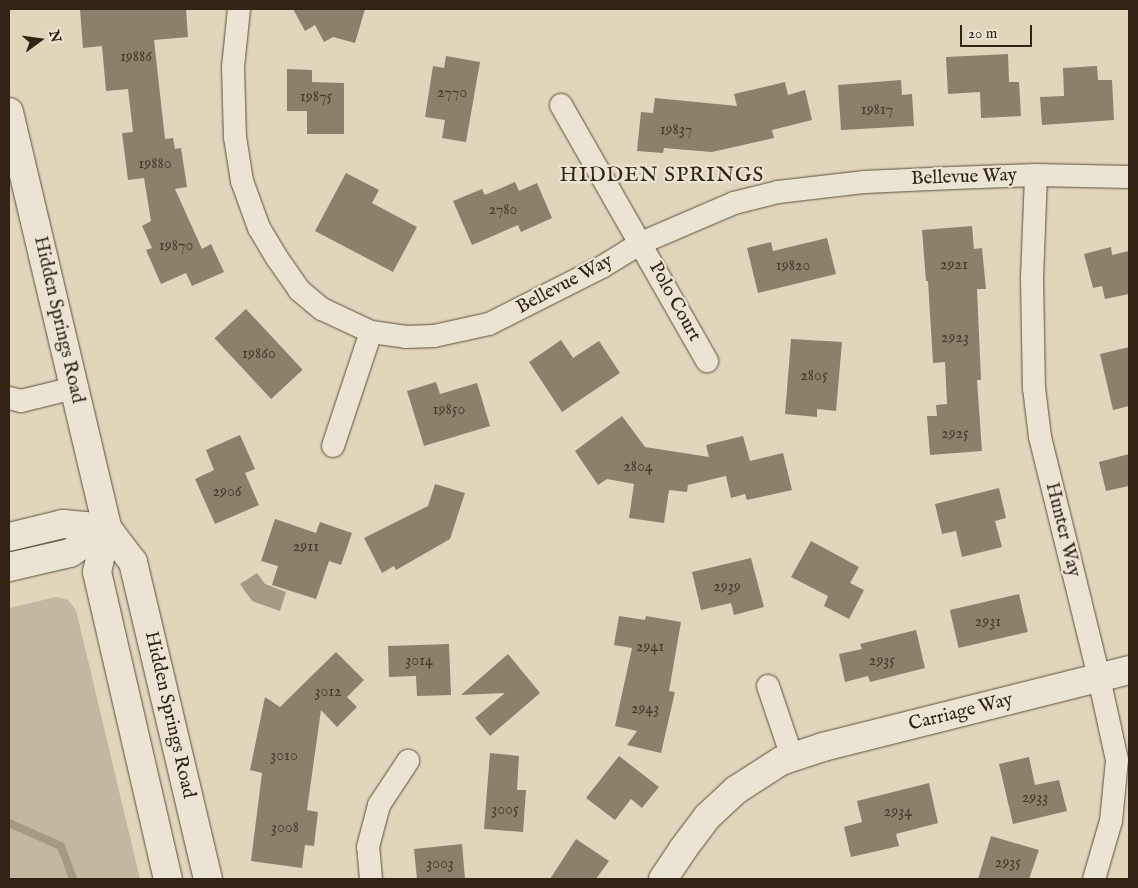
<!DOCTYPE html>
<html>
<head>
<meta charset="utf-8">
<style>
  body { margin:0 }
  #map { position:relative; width:1138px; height:888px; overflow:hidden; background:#dfd6bc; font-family:"IM FELL English",serif }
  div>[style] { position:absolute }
  .green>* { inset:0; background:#c1b89f }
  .water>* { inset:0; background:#a49983 }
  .stream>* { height:8px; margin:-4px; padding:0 4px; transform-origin:4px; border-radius:4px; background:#a49983 }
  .building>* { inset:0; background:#8b816b; transform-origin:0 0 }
  .roads { filter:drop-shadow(0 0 1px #5c503e) drop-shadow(0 0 1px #5c503e) }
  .minor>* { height:22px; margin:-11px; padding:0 11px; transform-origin:11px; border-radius:11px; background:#eae4d3 }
  .tertiary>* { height:28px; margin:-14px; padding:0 14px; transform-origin:14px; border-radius:14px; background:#eae4d3 }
  .secondary>* { height:28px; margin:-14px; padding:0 14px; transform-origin:14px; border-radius:14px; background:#eae4d3 }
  span { translate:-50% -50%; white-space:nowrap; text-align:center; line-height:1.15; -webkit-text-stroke:4.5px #eae4d3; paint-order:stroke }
  .number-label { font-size:16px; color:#483b2a }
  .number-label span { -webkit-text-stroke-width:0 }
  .street-label { font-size:19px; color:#312414 }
  .quarter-label { font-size:21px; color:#312414; letter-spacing:1px }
  .frame { position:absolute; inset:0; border:10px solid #312414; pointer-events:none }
  .north { position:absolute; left:15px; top:15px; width:50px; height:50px; -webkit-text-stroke:4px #eae4d3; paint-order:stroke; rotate:76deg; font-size:14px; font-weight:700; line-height:20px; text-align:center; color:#312414 }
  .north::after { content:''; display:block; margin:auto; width:18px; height:22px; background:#312414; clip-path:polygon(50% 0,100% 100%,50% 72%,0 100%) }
  .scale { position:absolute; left:960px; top:25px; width:72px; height:22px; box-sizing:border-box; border:2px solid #312414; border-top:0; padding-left:6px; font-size:15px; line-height:18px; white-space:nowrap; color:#312414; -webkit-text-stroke:4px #eae4d3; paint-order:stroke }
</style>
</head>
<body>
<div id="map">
  <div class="green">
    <div style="clip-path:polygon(56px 597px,68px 600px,76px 610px,140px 879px,9px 879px,9px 608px)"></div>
  </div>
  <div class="water">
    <div style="clip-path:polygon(257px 573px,265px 584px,286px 592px,280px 611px,252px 601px,240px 584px)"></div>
  </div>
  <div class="stream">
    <div style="left:9px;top:823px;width:57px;rotate:23.9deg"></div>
    <div style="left:61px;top:846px;width:35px;rotate:70deg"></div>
  </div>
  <div class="building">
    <div style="clip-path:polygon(186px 9px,188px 37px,154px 40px,165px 139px,173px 138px,175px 149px,181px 148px,187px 187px,175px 189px,202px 249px,211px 244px,224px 272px,192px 286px,186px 273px,161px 284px,146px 250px,152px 248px,142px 226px,151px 221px,144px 178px,128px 180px,122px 133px,133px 132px,128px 89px,106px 91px,102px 46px,83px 48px,80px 10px)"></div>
    <div style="clip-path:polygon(293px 9px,365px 9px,355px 43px,333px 37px,324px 42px,315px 25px,305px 31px)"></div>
    <div style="clip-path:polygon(1008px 54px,1009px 82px,1019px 82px,1021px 116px,981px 118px,980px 92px,948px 94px,946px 57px)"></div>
    <div style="clip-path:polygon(446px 56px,480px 62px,466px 142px,442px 138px,445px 120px,425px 117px,433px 66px,444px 68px)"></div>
    <div style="clip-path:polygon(1097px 66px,1098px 80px,1112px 80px,1114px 120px,1042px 125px,1040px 97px,1064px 96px,1063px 68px)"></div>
    <div style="clip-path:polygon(287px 69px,312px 70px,312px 82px,344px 83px,344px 134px,307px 134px,307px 111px,287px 111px)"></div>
    <div style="clip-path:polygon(901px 80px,902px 95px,912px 94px,914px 126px,841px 130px,838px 85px)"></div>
    <div style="clip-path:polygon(785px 82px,788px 95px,805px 90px,812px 120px,772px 130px,774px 138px,712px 152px,664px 148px,663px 153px,637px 151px,641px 112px,653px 113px,655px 98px,737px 106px,734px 94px)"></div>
    <div style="clip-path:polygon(346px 173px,379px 190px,372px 203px,417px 227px,393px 272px,315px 231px)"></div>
    <div style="clip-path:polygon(515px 182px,519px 191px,537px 183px,552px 218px,521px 232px,518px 225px,472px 245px,453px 201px,482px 189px,485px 195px)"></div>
    <div style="clip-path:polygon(972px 226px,974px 249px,982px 248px,986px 289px,977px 289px,981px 380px,977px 380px,982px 451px,930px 455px,927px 416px,937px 416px,936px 405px,947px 404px,945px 362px,933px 363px,928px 281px,926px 281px,922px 230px)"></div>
    <div style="clip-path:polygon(827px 238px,836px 274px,758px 293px,747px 248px,771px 242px,773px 251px)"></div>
    <div style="clip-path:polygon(1111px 247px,1112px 255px,1129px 251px,1129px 294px,1105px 299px,1102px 286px,1093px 288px,1084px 254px)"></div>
    <div style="left:246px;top:309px;width:83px;height:43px;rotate:47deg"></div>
    <div style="clip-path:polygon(791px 339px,842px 342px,836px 411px,817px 409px,817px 417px,785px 414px)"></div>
    <div style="clip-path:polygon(561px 340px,573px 358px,599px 341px,620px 373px,562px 412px,529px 362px)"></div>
    <div style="clip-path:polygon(1129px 347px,1129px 406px,1113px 410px,1100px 354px)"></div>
    <div style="clip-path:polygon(436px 382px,440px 394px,477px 383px,490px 426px,424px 446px,407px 391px)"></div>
    <div style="clip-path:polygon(622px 416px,645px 447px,709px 457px,706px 445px,743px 436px,750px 461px,783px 453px,792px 490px,747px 500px,745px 494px,731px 498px,726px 476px,688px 485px,687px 492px,669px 490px,664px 523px,629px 518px,634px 484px,607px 479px,598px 485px,575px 451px)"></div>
    <div style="clip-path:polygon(240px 435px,255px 469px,245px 473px,259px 505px,215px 524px,195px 479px,214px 470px,206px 450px)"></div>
    <div style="clip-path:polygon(1129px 454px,1129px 486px,1106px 491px,1099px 462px)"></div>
    <div style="clip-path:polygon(435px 484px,465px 493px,450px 539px,396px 570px,394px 566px,382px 573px,364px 538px,428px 506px)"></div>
    <div style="clip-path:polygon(999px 488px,1006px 518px,995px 521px,1002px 547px,962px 557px,956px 531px,942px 534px,935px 504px)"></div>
    <div style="clip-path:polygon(275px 519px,316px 533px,320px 522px,352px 533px,341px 565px,329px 561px,316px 599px,272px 585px,278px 566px,261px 561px)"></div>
    <div style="clip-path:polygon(811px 541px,859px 567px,850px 583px,864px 590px,849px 619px,824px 606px,828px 596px,791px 577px)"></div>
    <div style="clip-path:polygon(751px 558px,764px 607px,734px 615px,731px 603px,701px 610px,692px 572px)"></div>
    <div style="left:1019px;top:594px;width:39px;height:71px;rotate:77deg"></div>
    <div style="clip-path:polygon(619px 616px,645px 620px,646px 616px,681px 622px,669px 691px,675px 692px,661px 753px,627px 745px,637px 731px,615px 726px,632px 648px,614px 645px)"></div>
    <div style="clip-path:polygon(916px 630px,925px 668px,870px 682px,868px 676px,845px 682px,839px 654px,862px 649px,860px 644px)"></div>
    <div style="clip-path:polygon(449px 644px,451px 695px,417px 696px,416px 676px,389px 677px,388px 646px)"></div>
    <div style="clip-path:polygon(336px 652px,364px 680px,347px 697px,357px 707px,337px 727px,321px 710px,307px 810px,318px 812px,314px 846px,305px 845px,302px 868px,251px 861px,262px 773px,250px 770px,265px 697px,280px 707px)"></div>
    <div style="clip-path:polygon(508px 654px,540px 693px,490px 736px,475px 718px,505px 693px,461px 695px)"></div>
    <div style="clip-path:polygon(490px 753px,519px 756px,517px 790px,526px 790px,523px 832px,484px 829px)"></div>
    <div style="clip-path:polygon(619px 756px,659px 787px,642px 808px,631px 799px,615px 820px,586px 798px)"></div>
    <div style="clip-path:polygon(1029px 757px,1035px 785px,1059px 780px,1067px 811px,1013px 824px,999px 764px)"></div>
    <div style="clip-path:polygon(929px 783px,938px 823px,896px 834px,899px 846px,851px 857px,844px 827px,862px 822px,857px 801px)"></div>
    <div style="clip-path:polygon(991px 836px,1039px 850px,1029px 879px,978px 879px)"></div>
    <div style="clip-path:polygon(576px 839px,609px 861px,596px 879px,550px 879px)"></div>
    <div style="clip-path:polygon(462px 844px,465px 879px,417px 879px,414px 849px)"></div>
  </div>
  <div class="roads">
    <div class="minor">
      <div style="left:239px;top:9px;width:58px;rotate:95.9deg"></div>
      <div style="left:233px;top:67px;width:70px;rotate:88.4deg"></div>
      <div style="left:235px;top:137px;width:45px;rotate:81deg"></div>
      <div style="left:242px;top:181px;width:50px;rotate:70.1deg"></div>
      <div style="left:259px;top:228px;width:35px;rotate:59deg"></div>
      <div style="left:277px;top:258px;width:39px;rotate:55deg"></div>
      <div style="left:299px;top:290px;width:30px;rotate:40deg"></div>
      <div style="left:322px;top:309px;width:54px;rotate:25.1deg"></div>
      <div style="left:371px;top:332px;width:34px;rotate:8deg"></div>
      <div style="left:405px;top:337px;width:29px;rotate:-2deg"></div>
      <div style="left:434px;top:336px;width:56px;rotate:-12.3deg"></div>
      <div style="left:489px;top:324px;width:127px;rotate:-26.8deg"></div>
      <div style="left:602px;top:267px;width:46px;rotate:-31.6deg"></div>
      <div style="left:641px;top:243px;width:101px;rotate:-23.3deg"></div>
      <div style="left:734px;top:203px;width:45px;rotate:-14deg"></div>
      <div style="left:778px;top:192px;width:88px;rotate:-6.6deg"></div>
      <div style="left:865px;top:182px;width:87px;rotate:-2.6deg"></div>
      <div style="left:952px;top:178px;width:84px;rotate:-2deg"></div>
      <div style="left:1036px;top:175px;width:93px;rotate:1.2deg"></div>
      <div style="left:561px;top:105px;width:295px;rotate:60.3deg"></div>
      <div style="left:1036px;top:175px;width:103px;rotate:92.2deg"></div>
      <div style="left:1032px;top:278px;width:110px;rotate:89deg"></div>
      <div style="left:1034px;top:388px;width:49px;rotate:83deg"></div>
      <div style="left:1040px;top:437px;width:248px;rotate:76.2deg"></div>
      <div style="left:1099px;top:678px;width:84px;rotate:77.6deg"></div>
      <div style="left:1117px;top:760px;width:61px;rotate:95.6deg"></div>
      <div style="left:1111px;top:821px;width:60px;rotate:106.3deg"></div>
      <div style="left:9px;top:398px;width:12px;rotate:14deg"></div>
      <div style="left:21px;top:401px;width:55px;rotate:-13.8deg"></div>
      <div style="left:333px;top:446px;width:120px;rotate:-71.6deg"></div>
      <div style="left:768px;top:686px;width:75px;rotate:71.3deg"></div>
      <div style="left:371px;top:879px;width:32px;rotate:-95deg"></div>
      <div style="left:368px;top:847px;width:43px;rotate:-75.3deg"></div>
      <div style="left:379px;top:805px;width:53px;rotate:-56.6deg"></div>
    </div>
    <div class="tertiary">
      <div style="left:663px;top:879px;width:36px;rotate:-56deg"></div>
      <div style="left:683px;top:849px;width:40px;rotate:-53deg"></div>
      <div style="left:707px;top:817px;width:40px;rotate:-43deg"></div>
      <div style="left:736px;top:790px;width:54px;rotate:-32.8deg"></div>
      <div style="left:781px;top:761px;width:44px;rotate:-18.4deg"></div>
      <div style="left:823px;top:747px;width:316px;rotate:-14.1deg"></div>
    </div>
    <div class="secondary">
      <div style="left:9px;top:112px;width:427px;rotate:76.7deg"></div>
      <div style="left:107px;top:528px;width:45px;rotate:102.8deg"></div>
      <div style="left:97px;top:572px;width:315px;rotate:77deg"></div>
      <div style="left:107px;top:528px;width:43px;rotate:52.6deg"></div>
      <div style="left:133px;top:562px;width:326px;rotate:76.7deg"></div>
      <div style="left:9px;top:537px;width:56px;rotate:-13.5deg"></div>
      <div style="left:63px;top:524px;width:44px;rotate:5.2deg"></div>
      <div style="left:9px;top:567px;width:63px;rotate:-12.9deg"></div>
      <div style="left:70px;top:553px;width:45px;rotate:-34deg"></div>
    </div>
  </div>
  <div class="number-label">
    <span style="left:136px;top:57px">19886</span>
    <span style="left:452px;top:93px">2770</span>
    <span style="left:316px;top:97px">19875</span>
    <span style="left:877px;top:110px">19817</span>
    <span style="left:676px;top:130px">19837</span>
    <span style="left:155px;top:164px">19880</span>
    <span style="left:503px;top:210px">2780</span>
    <span style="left:176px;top:246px">19870</span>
    <span style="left:954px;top:265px">2921</span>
    <span style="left:793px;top:266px">19820</span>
    <span style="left:955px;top:338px">2923</span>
    <span style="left:259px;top:354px">19860</span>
    <span style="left:814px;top:376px">2805</span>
    <span style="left:449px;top:410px">19850</span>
    <span style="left:955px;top:434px">2925</span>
    <span style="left:638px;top:467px">2804</span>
    <span style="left:227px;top:492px">2906</span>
    <span style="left:306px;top:547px">2911</span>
    <span style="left:727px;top:587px">2939</span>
    <span style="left:988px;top:622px">2931</span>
    <span style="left:650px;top:647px">2941</span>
    <span style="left:419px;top:661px">3014</span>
    <span style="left:882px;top:661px">2935</span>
    <span style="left:328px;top:692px">3012</span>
    <span style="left:645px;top:709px">2943</span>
    <span style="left:284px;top:756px">3010</span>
    <span style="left:1035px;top:798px">2933</span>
    <span style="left:505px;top:810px">3005</span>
    <span style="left:898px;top:812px">2934</span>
    <span style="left:285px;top:828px">3008</span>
    <span style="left:1008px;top:863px">2935</span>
    <span style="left:440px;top:864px">3003</span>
  </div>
  <div class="street-label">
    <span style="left:964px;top:178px;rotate:-2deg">Bellevue Way</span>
    <span style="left:565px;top:285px;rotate:-28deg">Bellevue Way</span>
    <span style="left:674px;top:302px;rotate:61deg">Polo Court</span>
    <span style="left:58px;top:320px;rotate:77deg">Hidden Springs Road</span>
    <span style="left:1062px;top:530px;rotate:76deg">Hunter Way</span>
    <span style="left:961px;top:713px;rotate:-14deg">Carriage Way</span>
    <span style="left:169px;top:715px;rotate:77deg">Hidden Springs Road</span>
  </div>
  <div class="quarter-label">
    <span style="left:662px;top:176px">HIDDEN SPRINGS</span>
  </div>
  <div class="frame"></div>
  <div class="north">N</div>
  <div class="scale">20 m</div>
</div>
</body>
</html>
